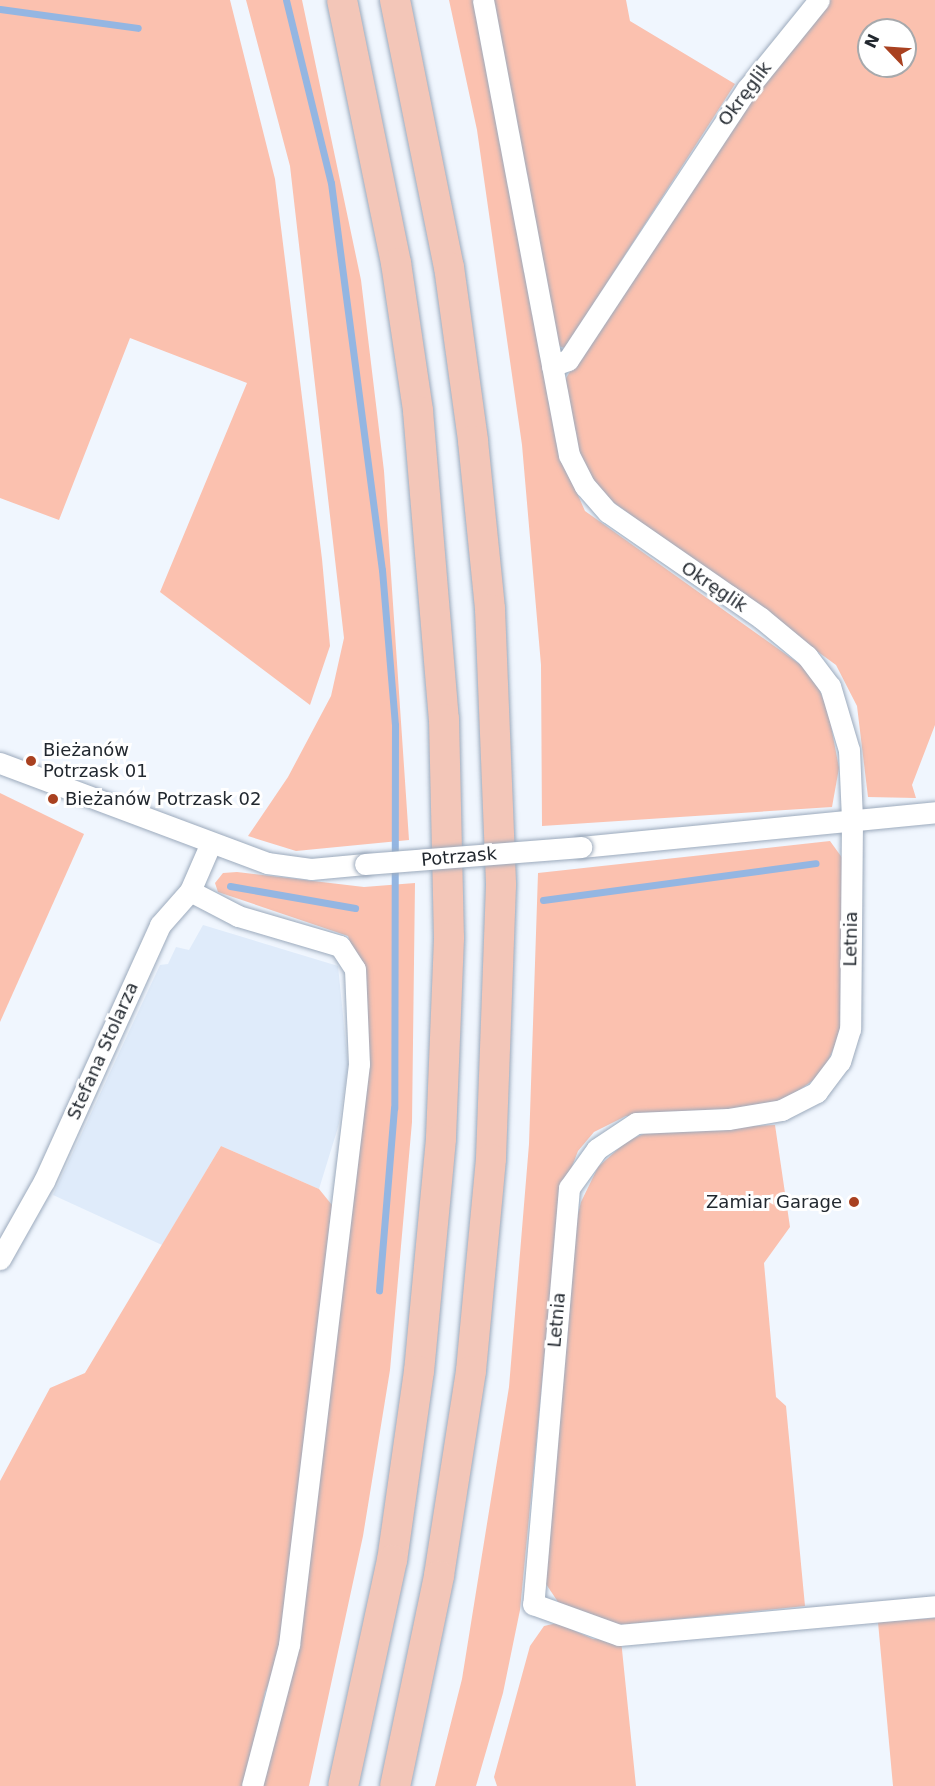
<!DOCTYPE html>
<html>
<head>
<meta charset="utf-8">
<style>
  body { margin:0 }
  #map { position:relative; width:935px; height:1786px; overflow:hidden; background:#f0f6fe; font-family:"DejaVu Sans",sans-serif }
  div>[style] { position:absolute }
  .built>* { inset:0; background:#dfebfa }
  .green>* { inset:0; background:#fbc1af }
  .stream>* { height:7px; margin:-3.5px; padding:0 3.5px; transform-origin:3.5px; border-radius:3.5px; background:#94b6e2 }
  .roads { filter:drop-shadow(0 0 2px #9caabc) drop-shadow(0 0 2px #9caabc) }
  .minor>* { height:21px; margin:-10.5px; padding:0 10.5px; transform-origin:10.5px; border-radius:10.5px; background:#fff }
  .highway>* { height:30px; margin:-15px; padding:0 15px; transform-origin:15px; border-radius:15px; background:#f3c6b8 }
  .bridges { filter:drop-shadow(0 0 2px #9caabc) drop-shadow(0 0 2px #9caabc) }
  .minor-bridge>* { height:21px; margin:-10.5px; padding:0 10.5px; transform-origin:10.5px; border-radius:10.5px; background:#fff }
  .dots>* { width:16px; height:16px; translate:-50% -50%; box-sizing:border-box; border:3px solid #fff; border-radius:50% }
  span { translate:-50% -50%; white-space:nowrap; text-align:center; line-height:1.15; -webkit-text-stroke:6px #fff; paint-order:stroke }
  .street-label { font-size:18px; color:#22282f }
  .poi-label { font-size:18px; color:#22282f }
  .left { translate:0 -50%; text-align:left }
  .right { translate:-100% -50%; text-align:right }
  .north { position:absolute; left:857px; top:18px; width:60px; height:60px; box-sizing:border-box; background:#fff; border:2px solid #a7a9ac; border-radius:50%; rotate:295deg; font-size:16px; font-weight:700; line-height:24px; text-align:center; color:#22282f }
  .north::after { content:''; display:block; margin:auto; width:21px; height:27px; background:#a94120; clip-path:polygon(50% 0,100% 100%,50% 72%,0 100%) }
</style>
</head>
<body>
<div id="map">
  <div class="built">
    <div style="clip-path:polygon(203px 925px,338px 966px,348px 1065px,339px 1124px,319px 1189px,221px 1146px,162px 1245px,53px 1195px,160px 965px,168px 964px,176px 947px,189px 950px)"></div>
  </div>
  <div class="green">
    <div style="clip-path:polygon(0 0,230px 0,275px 179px,322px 559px,330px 646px,310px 705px,160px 592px,247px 383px,130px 338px,59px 520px,0 498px)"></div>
    <div style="clip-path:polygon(246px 0,302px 0,361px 280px,384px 471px,409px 840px,296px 851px,248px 836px,288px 777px,331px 696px,344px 638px,290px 166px)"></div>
    <div style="clip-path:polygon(449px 0,476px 0,562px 459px,585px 511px,812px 673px,828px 710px,839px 768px,832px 807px,542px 826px,541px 665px,522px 445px,477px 130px)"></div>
    <div style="clip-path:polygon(492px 0,626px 0,630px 21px,735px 84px,565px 348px,555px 345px)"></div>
    <div style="clip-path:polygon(evenodd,826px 0,935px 0,935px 725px,912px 785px,916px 798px,868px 797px,857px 706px,836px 665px,591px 486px,575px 453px,562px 385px,630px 271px,759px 86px,826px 0,869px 30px,905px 30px,905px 66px,869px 66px,869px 30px)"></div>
    <div style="clip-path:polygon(0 793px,84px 834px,0 1022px)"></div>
    <div style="clip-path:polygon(830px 841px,843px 859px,842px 1030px,822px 1074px,785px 1100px,756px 1107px,626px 1116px,594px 1132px,578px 1151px,566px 1182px,553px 1270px,520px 1610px,503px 1693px,476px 1786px,435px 1786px,462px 1679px,509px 1387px,529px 1144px,538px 873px)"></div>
    <div style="clip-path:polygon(237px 872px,364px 887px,415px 883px,412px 1122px,390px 1370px,363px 1536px,309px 1786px,258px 1786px,356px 1180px,368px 1058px,361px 973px,348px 936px,218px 892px,215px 883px,223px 873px)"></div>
    <div style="clip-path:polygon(775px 1125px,790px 1227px,764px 1263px,776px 1397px,786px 1406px,805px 1606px,609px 1626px,560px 1605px,544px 1581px,573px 1234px,581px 1202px,598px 1167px,627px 1141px,653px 1130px)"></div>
    <div style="clip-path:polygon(221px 1146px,319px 1189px,332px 1205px,280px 1660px,265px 1692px,244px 1786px,0 1786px,0 1481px,50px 1388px,85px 1373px)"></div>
    <div style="clip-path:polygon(935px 1618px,935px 1786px,893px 1786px,878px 1622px)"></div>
    <div style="clip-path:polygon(557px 1623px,593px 1639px,621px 1640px,636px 1786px,497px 1786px,494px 1777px,530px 1646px,544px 1626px)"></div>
  </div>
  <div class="stream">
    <div style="left:286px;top:0;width:188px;rotate:76.2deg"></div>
    <div style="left:331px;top:183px;width:390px;rotate:82.5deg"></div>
    <div style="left:382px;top:570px;width:156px;rotate:85.2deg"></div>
    <div style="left:395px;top:725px;width:383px;rotate:90.1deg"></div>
    <div style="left:394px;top:1108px;width:183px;rotate:94.7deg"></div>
    <div style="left:0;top:9px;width:139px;rotate:7.8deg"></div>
    <div style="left:230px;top:886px;width:127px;rotate:10deg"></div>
    <div style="left:543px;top:900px;width:275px;rotate:-7.7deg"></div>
  </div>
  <div class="roads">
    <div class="minor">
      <div style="left:483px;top:0;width:463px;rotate:79.3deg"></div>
      <div style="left:569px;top:455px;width:35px;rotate:63deg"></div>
      <div style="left:585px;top:486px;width:35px;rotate:49deg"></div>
      <div style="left:608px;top:512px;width:186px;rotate:34.7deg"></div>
      <div style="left:761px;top:618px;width:60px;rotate:39.6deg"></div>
      <div style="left:807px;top:656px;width:38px;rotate:53deg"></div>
      <div style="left:830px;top:686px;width:67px;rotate:73.5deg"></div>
      <div style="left:849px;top:750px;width:70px;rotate:87.5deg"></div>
      <div style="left:852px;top:820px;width:209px;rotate:90.5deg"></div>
      <div style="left:850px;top:1029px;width:34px;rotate:107deg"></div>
      <div style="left:840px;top:1061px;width:39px;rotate:127deg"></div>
      <div style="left:817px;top:1092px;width:39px;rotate:153deg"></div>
      <div style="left:782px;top:1110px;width:55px;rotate:170.5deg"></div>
      <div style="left:728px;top:1119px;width:92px;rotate:177.5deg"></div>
      <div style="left:636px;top:1123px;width:47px;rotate:146.3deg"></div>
      <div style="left:597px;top:1149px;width:48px;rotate:125.7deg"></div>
      <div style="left:569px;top:1188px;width:418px;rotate:94.9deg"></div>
      <div style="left:533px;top:1604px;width:91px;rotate:19.8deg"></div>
      <div style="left:619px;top:1635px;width:317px;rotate:-5.2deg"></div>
      <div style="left:552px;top:366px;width:17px;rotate:-21deg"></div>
      <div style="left:568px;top:360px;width:325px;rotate:-56.6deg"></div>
      <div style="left:747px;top:89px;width:114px;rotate:-51deg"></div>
      <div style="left:0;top:763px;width:285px;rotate:20.5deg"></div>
      <div style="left:267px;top:863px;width:44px;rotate:7.8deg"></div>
      <div style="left:311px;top:869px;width:54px;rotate:-5.3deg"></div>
      <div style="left:581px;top:847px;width:356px;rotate:-5.6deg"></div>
      <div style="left:190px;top:891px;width:54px;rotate:27.5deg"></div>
      <div style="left:238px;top:916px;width:106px;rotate:16.4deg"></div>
      <div style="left:340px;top:946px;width:27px;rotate:57deg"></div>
      <div style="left:355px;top:969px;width:95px;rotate:87.6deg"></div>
      <div style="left:359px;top:1064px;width:585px;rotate:96.87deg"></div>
      <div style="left:289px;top:1645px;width:146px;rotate:104.7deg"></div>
      <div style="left:0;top:1259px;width:90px;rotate:-60.6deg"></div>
      <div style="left:44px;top:1181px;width:281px;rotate:-65.6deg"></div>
      <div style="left:160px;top:925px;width:45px;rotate:-48.6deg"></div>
      <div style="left:190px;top:891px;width:50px;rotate:-66.5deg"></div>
    </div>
    <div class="highway">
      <div style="left:342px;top:0;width:268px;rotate:78.4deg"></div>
      <div style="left:396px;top:263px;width:150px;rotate:81.5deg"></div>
      <div style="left:418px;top:411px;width:309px;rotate:85.2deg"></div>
      <div style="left:444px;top:719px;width:219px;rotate:88.7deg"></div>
      <div style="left:449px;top:938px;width:201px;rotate:92.3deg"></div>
      <div style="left:441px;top:1139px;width:233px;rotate:95.4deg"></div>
      <div style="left:419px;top:1371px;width:191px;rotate:98.1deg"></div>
      <div style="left:392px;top:1560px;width:231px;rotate:102.2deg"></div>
      <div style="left:395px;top:0;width:272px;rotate:78.6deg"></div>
      <div style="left:449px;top:267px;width:176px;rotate:82.1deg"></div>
      <div style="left:473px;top:441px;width:169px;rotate:84.2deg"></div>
      <div style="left:490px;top:609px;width:276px;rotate:87.7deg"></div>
      <div style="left:501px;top:885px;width:274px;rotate:92.1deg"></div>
      <div style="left:491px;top:1159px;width:213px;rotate:95.4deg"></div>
      <div style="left:471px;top:1371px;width:207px;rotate:98.9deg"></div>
      <div style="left:439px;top:1576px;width:215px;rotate:101.8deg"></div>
    </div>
  </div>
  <div class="bridges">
    <div class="minor-bridge">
      <div style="left:365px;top:864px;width:217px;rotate:-4.5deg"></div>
    </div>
  </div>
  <div class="dots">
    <div style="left:31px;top:761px;background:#a94120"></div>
    <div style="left:53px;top:799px;background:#a94120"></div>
    <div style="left:854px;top:1202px;background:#a94120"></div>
  </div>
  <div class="street-label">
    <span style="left:745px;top:94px;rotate:-53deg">Okręglik</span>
    <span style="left:714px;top:587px;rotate:34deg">Okręglik</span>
    <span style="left:459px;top:857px;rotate:-5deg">Potrzask</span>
    <span style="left:851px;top:939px;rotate:-89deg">Letnia</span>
    <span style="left:103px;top:1051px;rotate:-66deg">Stefana Stolarza</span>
    <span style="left:557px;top:1320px;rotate:-85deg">Letnia</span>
  </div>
  <div class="poi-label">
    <span class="left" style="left:43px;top:761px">Bieżanów<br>Potrzask 01</span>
    <span class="left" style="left:65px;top:799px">Bieżanów Potrzask 02</span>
    <span class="right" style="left:842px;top:1202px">Zamiar Garage</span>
  </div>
  <div class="north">N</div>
</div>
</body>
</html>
